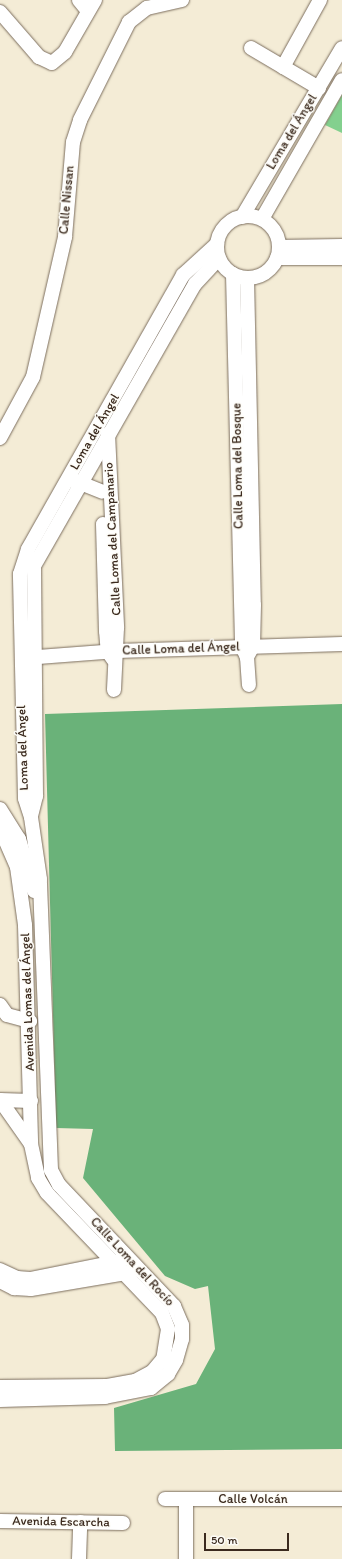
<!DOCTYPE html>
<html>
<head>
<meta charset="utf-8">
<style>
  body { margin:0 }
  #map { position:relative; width:342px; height:1559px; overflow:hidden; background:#f4ecd6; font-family:Itim,sans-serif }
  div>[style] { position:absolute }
  .green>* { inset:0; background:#83d08e }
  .forest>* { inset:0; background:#6ab279 }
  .roads { filter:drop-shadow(0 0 1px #7c6e5e) drop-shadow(0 0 1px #7c6e5e) }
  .street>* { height:14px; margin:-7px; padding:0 7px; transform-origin:7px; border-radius:7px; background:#fff }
  .street>.ring { margin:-7px; padding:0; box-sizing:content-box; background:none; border:14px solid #fff; border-radius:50% }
  span { translate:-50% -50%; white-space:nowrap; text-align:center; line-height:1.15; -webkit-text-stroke:3px #fdfcf7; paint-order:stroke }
  .street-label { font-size:13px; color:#3b2a1e }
  .scale { position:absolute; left:204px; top:1533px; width:85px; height:18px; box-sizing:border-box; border:2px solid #3b2a1e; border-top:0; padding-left:5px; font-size:12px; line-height:14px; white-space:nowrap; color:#3b2a1e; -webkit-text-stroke:3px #fdfcf7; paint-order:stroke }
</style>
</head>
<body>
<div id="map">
  <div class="green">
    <div style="clip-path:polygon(342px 95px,342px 133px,325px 125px)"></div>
  </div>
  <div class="forest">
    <div style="clip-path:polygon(342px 704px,342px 1449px,115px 1451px,114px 1408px,196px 1384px,215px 1349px,208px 1286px,195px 1289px,165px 1276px,83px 1178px,93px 1129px,56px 1128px,45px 714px)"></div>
  </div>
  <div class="roads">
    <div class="street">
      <div style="left:79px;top:0;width:14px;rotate:51deg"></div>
      <div style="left:0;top:12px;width:60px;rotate:49.1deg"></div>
      <div style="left:39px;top:57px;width:14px;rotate:25deg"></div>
      <div style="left:52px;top:63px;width:17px;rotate:-40deg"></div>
      <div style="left:65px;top:52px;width:60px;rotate:-60deg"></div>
      <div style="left:251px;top:48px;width:79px;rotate:30.5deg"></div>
      <div style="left:283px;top:67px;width:77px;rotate:-61.1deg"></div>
      <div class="ring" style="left:217px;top:216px;width:48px;height:48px"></div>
      <div style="left:242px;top:217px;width:196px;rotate:-59.4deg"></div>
      <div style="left:262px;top:219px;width:160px;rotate:-60.1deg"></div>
      <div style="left:279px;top:247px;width:63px;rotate:-0.9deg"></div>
      <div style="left:277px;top:258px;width:65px"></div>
      <div style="left:233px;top:274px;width:373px;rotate:88.6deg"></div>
      <div style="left:242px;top:647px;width:11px;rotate:63deg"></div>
      <div style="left:247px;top:657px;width:28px;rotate:86deg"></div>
      <div style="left:247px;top:278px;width:327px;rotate:88.8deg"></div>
      <div style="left:254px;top:605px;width:41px;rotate:91.4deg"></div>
      <div style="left:253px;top:646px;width:13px;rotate:119deg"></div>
      <div style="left:108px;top:434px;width:194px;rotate:87.3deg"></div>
      <div style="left:117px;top:628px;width:62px;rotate:92.8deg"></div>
      <div style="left:0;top:438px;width:69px;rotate:-61.6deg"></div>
      <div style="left:33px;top:377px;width:144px;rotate:-77.1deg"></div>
      <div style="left:65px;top:237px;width:95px;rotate:-85.2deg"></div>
      <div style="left:73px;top:142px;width:23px;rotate:-72deg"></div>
      <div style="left:80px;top:120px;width:110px;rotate:-63.4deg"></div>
      <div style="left:129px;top:22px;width:23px;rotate:-38deg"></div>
      <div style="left:147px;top:8px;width:36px;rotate:-13deg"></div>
      <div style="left:73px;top:480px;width:31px;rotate:22deg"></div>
      <div style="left:103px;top:524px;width:107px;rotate:88.4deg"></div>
      <div style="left:106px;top:631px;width:21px;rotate:85deg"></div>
      <div style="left:108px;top:652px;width:9px;rotate:54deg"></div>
      <div style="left:25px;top:658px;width:92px;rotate:-4.4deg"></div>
      <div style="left:117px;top:651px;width:225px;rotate:-1.8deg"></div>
      <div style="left:0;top:809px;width:36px;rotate:58deg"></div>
      <div style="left:19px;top:839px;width:54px;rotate:73.9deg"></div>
      <div style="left:31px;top:816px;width:21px;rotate:-76deg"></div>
      <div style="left:36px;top:796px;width:230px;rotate:-90.5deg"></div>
      <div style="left:34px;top:566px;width:325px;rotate:-60.3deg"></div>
      <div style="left:195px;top:284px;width:35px;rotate:-47deg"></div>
      <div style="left:0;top:828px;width:43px;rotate:66.4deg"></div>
      <div style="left:17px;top:867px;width:59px;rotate:82.1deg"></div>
      <div style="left:25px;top:925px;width:219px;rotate:88.4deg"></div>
      <div style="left:31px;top:1144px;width:35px;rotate:78deg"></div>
      <div style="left:38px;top:1178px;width:17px;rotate:59deg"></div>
      <div style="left:47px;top:1193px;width:166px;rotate:46.2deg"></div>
      <div style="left:162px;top:1313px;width:17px;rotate:69deg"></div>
      <div style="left:168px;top:1329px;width:30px;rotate:99deg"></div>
      <div style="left:163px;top:1359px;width:17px;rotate:130deg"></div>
      <div style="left:152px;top:1372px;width:19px;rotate:152deg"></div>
      <div style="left:135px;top:1381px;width:28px;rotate:170deg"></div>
      <div style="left:107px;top:1386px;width:107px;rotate:179.5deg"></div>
      <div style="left:0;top:1005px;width:12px;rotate:55deg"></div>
      <div style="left:7px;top:1015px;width:24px;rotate:15deg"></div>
      <div style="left:0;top:1100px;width:54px;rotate:54.8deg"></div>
      <div style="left:0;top:1100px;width:31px;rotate:2deg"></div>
      <div style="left:0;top:1270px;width:19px;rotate:25deg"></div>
      <div style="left:17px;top:1278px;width:13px;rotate:4deg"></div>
      <div style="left:30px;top:1279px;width:93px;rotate:-11.2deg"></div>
      <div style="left:0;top:1281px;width:16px;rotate:27deg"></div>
      <div style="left:14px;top:1288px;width:17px;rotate:3deg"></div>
      <div style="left:31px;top:1289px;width:102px;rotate:-9.6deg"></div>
      <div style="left:0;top:1400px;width:105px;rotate:-1.6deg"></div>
      <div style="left:105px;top:1397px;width:47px;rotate:-11.1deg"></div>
      <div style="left:151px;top:1388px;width:22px;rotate:-39deg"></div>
      <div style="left:168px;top:1374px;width:16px;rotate:-60deg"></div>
      <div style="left:176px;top:1360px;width:22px;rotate:-74deg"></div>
      <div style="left:182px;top:1339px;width:14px;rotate:-90deg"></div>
      <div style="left:182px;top:1325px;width:21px;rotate:-113deg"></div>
      <div style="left:174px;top:1306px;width:167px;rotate:-133.5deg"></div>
      <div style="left:59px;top:1185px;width:17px;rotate:-118deg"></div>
      <div style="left:51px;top:1170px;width:291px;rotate:-92.2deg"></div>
      <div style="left:40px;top:879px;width:63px;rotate:-98.3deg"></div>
      <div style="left:31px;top:817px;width:20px;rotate:-108deg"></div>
      <div style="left:25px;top:798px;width:224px;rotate:-91.3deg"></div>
      <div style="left:20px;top:574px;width:26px;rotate:-72deg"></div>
      <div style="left:28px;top:549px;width:315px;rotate:-60.5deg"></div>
      <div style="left:183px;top:275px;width:46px;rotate:-42.4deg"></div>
      <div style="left:165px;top:1499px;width:177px"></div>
      <div style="left:186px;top:1499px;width:60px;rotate:90deg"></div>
      <div style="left:0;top:1521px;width:123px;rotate:0.9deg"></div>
      <div style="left:79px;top:1559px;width:37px;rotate:-88deg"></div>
    </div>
  </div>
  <div class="street-label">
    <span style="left:292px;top:132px;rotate:-59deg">Loma del Ángel</span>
    <span style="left:67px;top:200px;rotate:-85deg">Calle Nissan</span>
    <span style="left:95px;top:432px;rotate:-60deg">Loma del Ángel</span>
    <span style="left:238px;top:466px;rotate:-91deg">Calle Loma del Bosque</span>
    <span style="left:113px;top:539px;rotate:-93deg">Calle Loma del Campanario</span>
    <span style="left:181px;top:649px;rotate:-2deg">Calle Loma del Ángel</span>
    <span style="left:23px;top:748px;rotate:-92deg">Loma del Ángel</span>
    <span style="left:28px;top:1002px;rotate:-92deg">Avenida Lomas del Ángel</span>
    <span style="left:132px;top:1262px;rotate:47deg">Calle Loma del Rocío</span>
    <span style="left:253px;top:1499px">Calle Volcán</span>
    <span style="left:61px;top:1522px;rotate:1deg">Avenida Escarcha</span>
  </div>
  <div class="scale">50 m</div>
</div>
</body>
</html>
